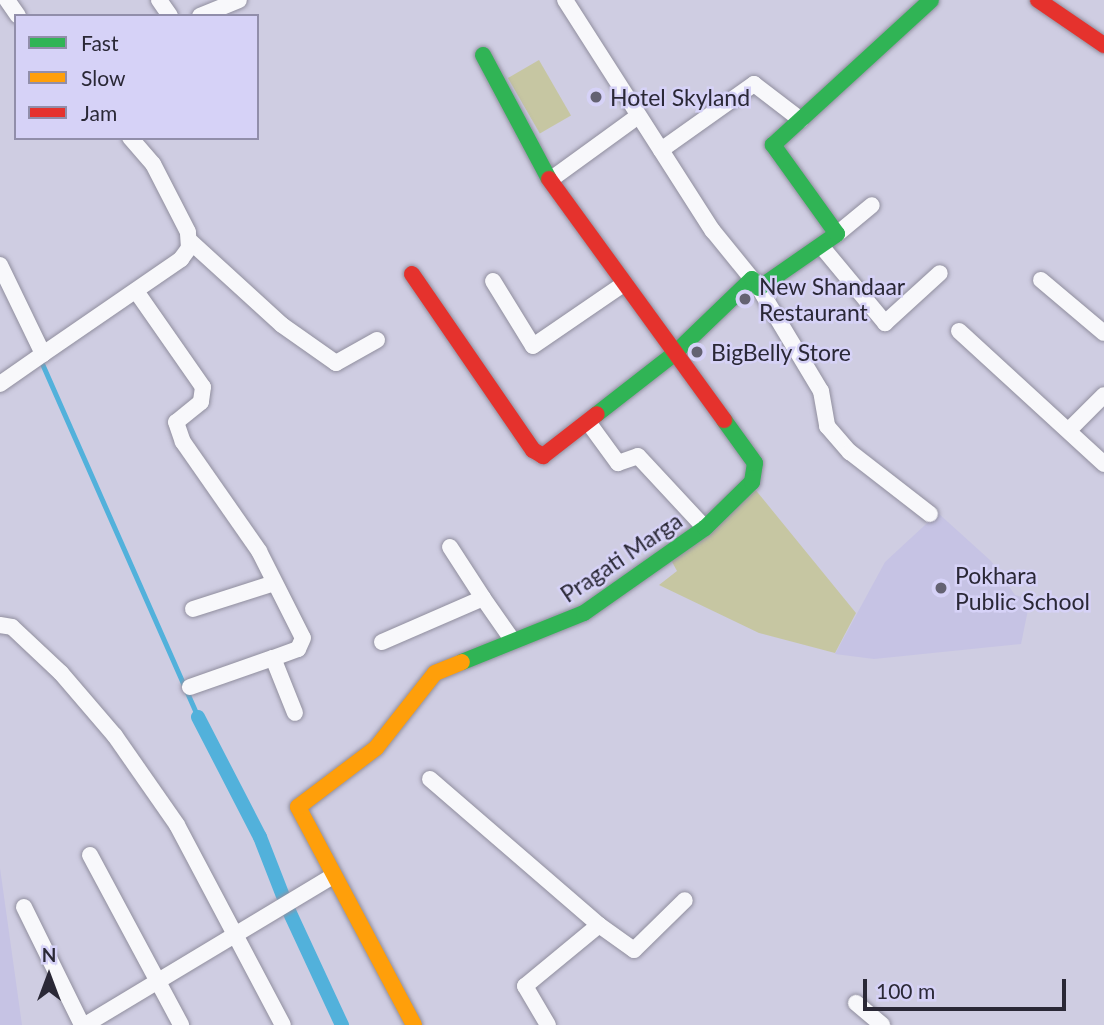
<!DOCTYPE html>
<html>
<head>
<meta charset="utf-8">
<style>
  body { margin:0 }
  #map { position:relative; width:1104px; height:1025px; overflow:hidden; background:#cfcde2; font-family:Lato,sans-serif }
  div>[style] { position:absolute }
  .built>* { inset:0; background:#c6c3e4 }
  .green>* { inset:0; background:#c6c6a2; transform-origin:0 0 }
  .stream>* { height:4.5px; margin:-2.25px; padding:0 2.25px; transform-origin:2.25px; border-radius:2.25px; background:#52b1db }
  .canal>* { height:14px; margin:-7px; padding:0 7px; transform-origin:7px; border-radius:7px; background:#52b1db }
  .roads { filter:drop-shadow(0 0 2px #908e9e) drop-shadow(0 0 2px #908e9e) }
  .street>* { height:16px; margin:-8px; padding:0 8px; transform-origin:8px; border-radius:8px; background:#f8f8fb }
  .fast>* { height:16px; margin:-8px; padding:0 8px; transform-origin:8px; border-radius:8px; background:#30b455 }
  .slow>* { height:16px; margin:-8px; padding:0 8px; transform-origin:8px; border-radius:8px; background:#ff9f0a }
  .jam>* { height:16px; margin:-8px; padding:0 8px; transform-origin:8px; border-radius:8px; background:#e5322d }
  .dots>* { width:19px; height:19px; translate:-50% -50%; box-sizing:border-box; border:4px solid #d6d2f7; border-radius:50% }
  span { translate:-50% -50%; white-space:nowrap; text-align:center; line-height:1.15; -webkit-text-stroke:5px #d6d2f7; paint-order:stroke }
  .poi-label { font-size:23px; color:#2a2836 }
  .left { translate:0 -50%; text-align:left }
  .street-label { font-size:23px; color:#2a2836 }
  .legend { position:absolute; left:14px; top:14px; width:245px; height:126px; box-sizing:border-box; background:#d6d2f7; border:2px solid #918eaa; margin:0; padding:9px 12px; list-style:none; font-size:21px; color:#2a2836 }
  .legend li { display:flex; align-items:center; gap:14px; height:35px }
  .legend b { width:35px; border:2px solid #918eaa }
  .north { position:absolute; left:14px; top:941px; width:70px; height:70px; -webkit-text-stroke:5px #d6d2f7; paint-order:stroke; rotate:0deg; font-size:19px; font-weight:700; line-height:28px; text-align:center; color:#2a2836 }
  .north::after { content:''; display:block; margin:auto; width:24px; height:32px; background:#2a2836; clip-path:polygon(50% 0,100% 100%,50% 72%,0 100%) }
  .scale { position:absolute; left:863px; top:979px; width:203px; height:32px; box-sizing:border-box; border:4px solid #2a2836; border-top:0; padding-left:9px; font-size:21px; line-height:24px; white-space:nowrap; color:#2a2836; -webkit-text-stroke:5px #d6d2f7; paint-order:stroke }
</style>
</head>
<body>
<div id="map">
  <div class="built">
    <div style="clip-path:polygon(938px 513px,991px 561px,1015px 595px,1030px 600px,1021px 644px,874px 659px,835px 654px,885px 562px)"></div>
    <div style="clip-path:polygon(0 868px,22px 1025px,0 1025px)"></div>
  </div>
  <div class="green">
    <div style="left:539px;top:60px;width:64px;height:36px;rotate:60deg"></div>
    <div style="clip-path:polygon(754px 488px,856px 613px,835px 653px,759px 633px,659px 585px,677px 571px,671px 560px)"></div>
  </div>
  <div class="stream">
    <div style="left:43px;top:365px;width:385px;rotate:66.2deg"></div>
  </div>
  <div class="canal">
    <div style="left:198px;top:717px;width:135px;rotate:62.7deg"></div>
    <div style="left:260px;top:837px;width:63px;rotate:68.7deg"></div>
    <div style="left:289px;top:911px;width:126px;rotate:65.1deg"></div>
  </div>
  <div class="roads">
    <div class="street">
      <div style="left:7px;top:0;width:19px;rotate:55deg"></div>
      <div style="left:159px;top:0;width:19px;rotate:55deg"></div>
      <div style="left:565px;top:0;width:274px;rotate:57.4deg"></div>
      <div style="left:713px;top:231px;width:62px;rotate:50.9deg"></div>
      <div style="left:200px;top:16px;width:42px;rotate:-22.3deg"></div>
      <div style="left:661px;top:150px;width:114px;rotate:-35.4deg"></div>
      <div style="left:754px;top:84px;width:59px;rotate:37.5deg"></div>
      <div style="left:550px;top:180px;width:109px;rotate:-36deg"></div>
      <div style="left:837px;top:234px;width:45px;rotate:-39.6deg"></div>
      <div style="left:191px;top:242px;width:123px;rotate:42.4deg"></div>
      <div style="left:282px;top:325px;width:66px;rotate:35.1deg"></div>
      <div style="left:336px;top:363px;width:47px;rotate:-29.3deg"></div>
      <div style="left:822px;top:247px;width:99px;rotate:50.3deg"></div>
      <div style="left:885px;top:323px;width:74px;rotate:-42.3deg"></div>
      <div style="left:0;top:265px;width:99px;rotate:64.2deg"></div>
      <div style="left:43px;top:354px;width:168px;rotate:-34.5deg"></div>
      <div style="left:181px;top:259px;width:14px;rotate:-54deg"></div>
      <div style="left:189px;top:248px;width:16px;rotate:-94deg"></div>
      <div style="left:188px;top:232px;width:76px;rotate:-117.2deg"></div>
      <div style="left:153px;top:164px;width:35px;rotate:-131deg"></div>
      <div style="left:1041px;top:280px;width:82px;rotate:40.1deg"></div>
      <div style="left:493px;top:281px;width:76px;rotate:58.4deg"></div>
      <div style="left:533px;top:346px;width:108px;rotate:-34.4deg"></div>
      <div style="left:759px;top:288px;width:120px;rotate:59deg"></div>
      <div style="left:821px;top:391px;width:36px;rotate:80deg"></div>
      <div style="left:827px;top:426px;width:35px;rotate:49deg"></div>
      <div style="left:850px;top:452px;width:101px;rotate:37.8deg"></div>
      <div style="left:136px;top:291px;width:117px;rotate:55.1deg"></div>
      <div style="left:203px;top:387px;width:15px;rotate:98deg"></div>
      <div style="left:201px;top:402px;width:32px;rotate:141deg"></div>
      <div style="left:176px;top:422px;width:21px;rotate:71deg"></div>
      <div style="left:183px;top:442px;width:133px;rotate:55.1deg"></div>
      <div style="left:259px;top:551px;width:97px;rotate:63.2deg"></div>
      <div style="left:303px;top:638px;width:12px;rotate:114deg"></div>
      <div style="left:298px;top:649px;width:27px;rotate:160deg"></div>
      <div style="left:273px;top:658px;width:59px;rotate:68.2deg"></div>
      <div style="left:959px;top:331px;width:197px;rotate:42.5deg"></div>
      <div style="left:0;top:384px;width:52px;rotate:-34.9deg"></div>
      <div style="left:588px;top:422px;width:51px;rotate:53.8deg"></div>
      <div style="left:618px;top:463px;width:21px;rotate:-19deg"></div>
      <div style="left:638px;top:456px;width:98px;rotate:47.1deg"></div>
      <div style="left:1069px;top:430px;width:49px;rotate:-45deg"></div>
      <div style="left:450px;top:547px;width:61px;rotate:57.1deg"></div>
      <div style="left:193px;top:609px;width:85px;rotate:-17.8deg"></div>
      <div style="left:0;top:625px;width:12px;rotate:9deg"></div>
      <div style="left:12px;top:627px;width:67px;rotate:43.2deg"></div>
      <div style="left:61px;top:673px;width:83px;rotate:49.4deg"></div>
      <div style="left:115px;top:736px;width:108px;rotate:55.1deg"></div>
      <div style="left:177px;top:825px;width:226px;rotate:62.1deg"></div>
      <div style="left:382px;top:642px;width:110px;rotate:-23.5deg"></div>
      <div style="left:483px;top:598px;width:52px;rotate:55.1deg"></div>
      <div style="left:190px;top:687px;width:88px;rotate:-19.3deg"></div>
      <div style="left:430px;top:779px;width:223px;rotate:40.8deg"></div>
      <div style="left:599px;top:925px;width:96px;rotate:140.5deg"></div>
      <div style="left:525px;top:986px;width:45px;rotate:59.5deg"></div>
      <div style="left:90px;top:855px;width:193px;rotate:61.8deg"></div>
      <div style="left:24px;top:907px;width:131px;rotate:63.8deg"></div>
      <div style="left:599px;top:925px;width:43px;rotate:35.5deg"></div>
      <div style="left:634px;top:950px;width:71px;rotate:-44.4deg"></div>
      <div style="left:856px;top:1003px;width:34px;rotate:40deg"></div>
      <div style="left:85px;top:1025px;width:287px;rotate:-31deg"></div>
    </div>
    <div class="fast">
      <div style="left:483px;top:55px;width:140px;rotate:62deg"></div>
      <div style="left:597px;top:414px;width:98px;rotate:-37.9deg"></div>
      <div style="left:674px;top:354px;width:108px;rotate:-43.9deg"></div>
      <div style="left:752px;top:279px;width:11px;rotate:52deg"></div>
      <div style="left:759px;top:288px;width:95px;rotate:-34.7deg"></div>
      <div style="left:837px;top:234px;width:110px;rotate:-125.7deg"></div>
      <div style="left:773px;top:145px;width:214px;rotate:-42.5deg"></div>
      <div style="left:462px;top:662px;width:131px;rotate:-21.9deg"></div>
      <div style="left:584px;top:613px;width:148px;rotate:-35.1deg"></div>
      <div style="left:705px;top:528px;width:66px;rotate:-44.4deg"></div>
      <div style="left:752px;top:482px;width:19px;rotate:-81deg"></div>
      <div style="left:755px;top:463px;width:53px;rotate:-125.8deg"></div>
    </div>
    <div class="slow">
      <div style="left:414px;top:1025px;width:247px;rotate:-118deg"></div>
      <div style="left:298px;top:807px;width:98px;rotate:-37.1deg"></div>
      <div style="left:376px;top:748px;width:95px;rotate:-51.8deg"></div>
      <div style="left:435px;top:673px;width:29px;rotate:-22deg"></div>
    </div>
    <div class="jam">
      <div style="left:1038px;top:0;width:80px;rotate:34.3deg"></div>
      <div style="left:549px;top:179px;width:298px;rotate:54deg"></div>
      <div style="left:412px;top:274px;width:214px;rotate:55.5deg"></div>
      <div style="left:533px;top:450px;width:12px;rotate:31deg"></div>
      <div style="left:543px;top:456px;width:68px;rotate:-37.9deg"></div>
    </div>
  </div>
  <div class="dots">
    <div style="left:596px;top:97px;background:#646272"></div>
    <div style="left:745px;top:299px;background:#646272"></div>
    <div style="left:697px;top:352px;background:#646272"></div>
    <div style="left:941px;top:588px;background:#646272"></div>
  </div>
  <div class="poi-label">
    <span class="left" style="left:610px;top:97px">Hotel Skyland</span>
    <span class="left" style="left:759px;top:299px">New Shandaar<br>Restaurant</span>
    <span class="left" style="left:711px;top:352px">BigBelly Store</span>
    <span class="left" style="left:955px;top:588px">Pokhara<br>Public School</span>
  </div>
  <div class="street-label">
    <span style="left:621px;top:557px;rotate:-34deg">Pragati Marga</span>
  </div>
  <ul class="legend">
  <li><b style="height:9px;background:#30b455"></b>Fast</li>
  <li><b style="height:9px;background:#ff9f0a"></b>Slow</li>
  <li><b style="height:9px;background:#e5322d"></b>Jam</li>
  </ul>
  <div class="north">N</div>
  <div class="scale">100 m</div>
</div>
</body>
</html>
